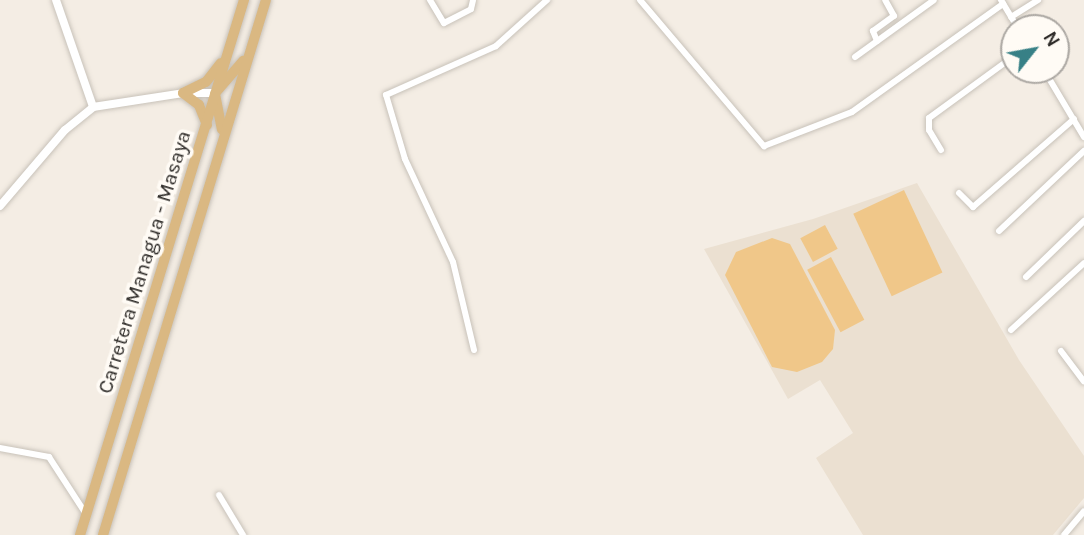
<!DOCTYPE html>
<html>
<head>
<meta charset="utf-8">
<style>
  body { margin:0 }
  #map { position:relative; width:1084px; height:535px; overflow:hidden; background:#f4ede4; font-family:Karla,sans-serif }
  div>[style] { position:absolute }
  .built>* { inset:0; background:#ebe0d1 }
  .green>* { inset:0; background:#f0c789; transform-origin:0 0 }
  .roads { filter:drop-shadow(0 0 2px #c8c2b9) drop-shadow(0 0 2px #c8c2b9) }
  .minor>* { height:6px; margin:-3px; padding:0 3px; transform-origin:3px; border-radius:3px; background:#fff }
  .tertiary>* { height:8px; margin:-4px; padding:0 4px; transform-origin:4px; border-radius:4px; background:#fff }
  .trunk>* { height:10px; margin:-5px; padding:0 5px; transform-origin:5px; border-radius:5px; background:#dab882 }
  span { translate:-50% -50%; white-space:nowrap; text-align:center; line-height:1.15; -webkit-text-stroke:7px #fffbf5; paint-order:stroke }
  .street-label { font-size:21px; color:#2f2c29 }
  .north { position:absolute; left:1000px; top:14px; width:70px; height:70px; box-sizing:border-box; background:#fffbf5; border:2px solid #aca8a3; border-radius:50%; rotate:59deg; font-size:19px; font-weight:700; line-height:28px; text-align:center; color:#2f2c29 }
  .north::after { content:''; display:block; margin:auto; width:24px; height:32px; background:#378086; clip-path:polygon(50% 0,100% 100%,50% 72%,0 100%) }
</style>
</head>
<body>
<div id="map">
  <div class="built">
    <div style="clip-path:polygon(917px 183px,1019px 360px,1084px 456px,1084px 498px,1053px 535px,863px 535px,816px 458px,853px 433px,820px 380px,788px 399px,704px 249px,813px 219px)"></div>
  </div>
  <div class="green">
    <div style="left:904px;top:190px;width:91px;height:56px;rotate:65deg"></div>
    <div style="left:825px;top:225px;width:27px;height:28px;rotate:62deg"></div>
    <div style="clip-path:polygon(772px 238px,790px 244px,835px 330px,833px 349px,822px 362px,797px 372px,772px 367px,725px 275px,736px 252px)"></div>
    <div style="left:831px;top:257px;width:71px;height:27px;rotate:62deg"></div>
  </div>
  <div class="roads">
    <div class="minor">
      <div style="left:430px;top:0;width:27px;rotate:59deg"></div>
      <div style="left:444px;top:23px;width:30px;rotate:-27deg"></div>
      <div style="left:471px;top:9px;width:9px;rotate:-77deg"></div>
      <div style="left:640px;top:0;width:192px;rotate:49.7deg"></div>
      <div style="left:764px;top:146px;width:94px;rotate:-21.1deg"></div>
      <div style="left:852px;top:112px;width:186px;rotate:-35.6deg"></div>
      <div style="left:1001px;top:0;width:33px;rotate:59deg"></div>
      <div style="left:1011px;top:17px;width:32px;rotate:-32deg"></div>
      <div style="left:877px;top:41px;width:11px;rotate:-112deg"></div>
      <div style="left:873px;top:31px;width:26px;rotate:-36deg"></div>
      <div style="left:894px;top:16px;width:18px;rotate:-119deg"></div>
      <div style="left:855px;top:57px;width:97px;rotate:-35.8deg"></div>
      <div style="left:1044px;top:70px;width:78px;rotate:59.2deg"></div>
      <div style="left:941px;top:150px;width:23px;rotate:-121deg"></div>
      <div style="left:929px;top:130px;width:12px;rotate:-90deg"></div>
      <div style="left:929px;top:118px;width:105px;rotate:-36.1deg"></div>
      <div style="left:959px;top:193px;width:20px;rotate:45deg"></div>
      <div style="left:973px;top:207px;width:134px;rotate:-41.1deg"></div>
      <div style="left:999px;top:231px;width:117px;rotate:-43.3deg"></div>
      <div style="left:1026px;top:277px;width:81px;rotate:-44deg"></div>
      <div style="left:1011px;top:330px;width:99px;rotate:-42.5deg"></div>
      <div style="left:474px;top:350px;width:90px;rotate:-103.4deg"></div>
      <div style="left:453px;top:262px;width:114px;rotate:-115deg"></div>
      <div style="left:405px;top:159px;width:67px;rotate:-106.5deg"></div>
      <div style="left:386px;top:95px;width:120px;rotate:-24deg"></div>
      <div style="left:496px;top:46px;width:69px;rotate:-42deg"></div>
      <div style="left:1061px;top:351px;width:38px;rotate:53deg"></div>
      <div style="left:0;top:448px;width:50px;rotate:10.4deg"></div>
      <div style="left:49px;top:457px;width:68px;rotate:57deg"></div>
      <div style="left:219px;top:495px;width:47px;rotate:59deg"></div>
      <div style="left:1064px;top:535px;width:31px;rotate:-50deg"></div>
    </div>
    <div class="tertiary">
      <div style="left:56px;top:0;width:113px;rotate:70.9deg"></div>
      <div style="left:0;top:206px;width:100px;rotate:-49.5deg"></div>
      <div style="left:65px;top:130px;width:36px;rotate:-39deg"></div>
      <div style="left:93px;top:107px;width:91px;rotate:-8.8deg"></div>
      <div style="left:183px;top:93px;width:32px"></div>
    </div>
    <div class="trunk">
      <div style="left:217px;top:91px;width:40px;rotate:-49deg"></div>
      <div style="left:215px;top:94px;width:36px;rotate:79deg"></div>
      <div style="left:207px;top:125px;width:22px;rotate:-112deg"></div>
      <div style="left:199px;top:105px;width:20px;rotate:-143deg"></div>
      <div style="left:183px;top:93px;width:25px;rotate:-26deg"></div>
      <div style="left:206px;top:82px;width:24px;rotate:-52deg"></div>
      <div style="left:80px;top:535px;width:560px;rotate:-72.96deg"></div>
      <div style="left:103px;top:535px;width:559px;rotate:-73.06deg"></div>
    </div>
  </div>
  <div class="street-label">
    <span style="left:144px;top:262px;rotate:-73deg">Carretera Managua - Masaya</span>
  </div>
  <div class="north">N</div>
</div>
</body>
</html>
